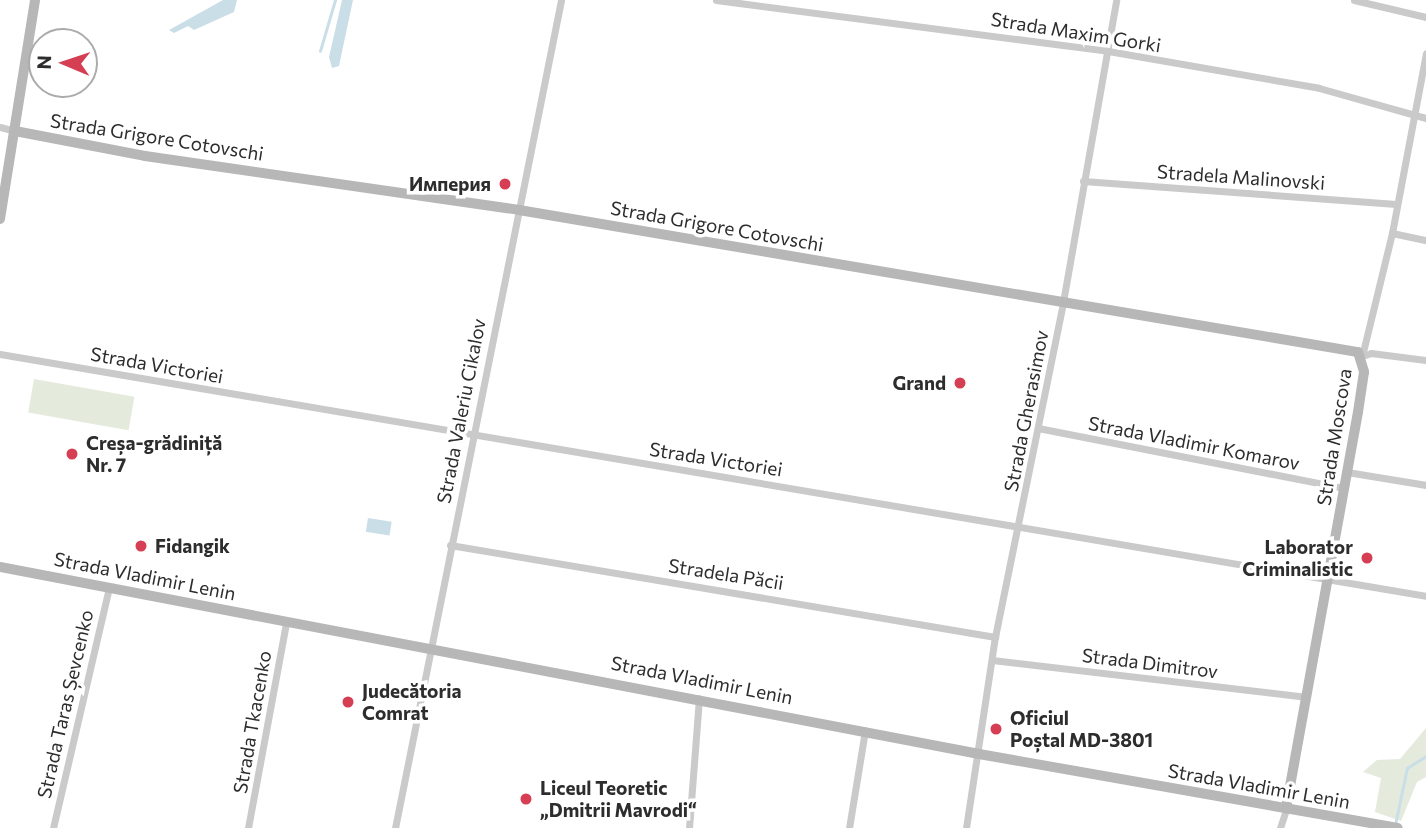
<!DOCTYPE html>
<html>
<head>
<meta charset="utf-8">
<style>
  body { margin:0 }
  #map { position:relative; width:1426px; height:828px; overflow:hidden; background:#fff; font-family:Commissioner,sans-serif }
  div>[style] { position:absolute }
  .green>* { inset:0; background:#e4eadc; transform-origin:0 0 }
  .water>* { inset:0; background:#cadee8; transform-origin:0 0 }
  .stream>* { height:2.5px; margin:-1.25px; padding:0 1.25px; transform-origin:1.25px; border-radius:1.25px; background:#cadee8 }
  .street>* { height:7px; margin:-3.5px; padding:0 3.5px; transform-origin:3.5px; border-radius:3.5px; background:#cacaca }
  .secondary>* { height:10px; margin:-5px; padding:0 5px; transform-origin:5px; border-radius:5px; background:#b7b7b7 }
  .dots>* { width:19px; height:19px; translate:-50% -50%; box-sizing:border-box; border:4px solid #fff; border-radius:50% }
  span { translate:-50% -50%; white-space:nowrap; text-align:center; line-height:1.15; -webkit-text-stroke:7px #fff; paint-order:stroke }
  .street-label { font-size:19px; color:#2d2d2d }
  .poi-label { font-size:19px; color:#2d2d2d; font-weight:700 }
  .right { translate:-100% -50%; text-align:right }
  .left { translate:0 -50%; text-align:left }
  .north { position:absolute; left:28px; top:28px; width:70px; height:70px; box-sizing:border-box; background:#fff; border:2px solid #ababab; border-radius:50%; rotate:272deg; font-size:19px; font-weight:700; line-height:28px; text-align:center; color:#2d2d2d }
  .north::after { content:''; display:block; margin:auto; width:24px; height:32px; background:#d53e53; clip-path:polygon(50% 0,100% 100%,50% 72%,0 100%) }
</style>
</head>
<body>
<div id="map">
  <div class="green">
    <div style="left:34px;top:379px;width:102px;height:34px;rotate:10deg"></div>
    <div style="clip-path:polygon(1426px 728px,1426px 777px,1417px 782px,1401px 821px,1375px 812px,1381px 778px,1363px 772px,1377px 760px,1400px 759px)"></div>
  </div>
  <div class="water">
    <div style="clip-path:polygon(223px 0,237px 0,234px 12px,194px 30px,188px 26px,174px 33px,169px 30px)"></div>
    <div style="clip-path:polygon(342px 0,353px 0,339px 66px,332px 68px,329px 57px)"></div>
    <div style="left:368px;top:518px;width:24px;height:14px;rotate:9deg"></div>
  </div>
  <div class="stream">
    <div style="left:320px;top:51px;width:53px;rotate:-73.6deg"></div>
    <div style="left:1395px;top:825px;width:58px;rotate:-78.1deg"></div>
    <div style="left:1407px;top:768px;width:22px;rotate:-32deg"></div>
  </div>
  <div class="street">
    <div style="left:716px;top:0;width:395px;rotate:7.4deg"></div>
    <div style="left:1108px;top:51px;width:214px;rotate:9.9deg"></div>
    <div style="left:1319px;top:88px;width:111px;rotate:15.7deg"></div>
    <div style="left:1354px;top:0;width:74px;rotate:13.3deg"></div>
    <div style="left:0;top:127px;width:16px;rotate:15deg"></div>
    <div style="left:1083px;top:181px;width:314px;rotate:4.2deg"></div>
    <div style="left:1392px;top:233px;width:35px;rotate:12deg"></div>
    <div style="left:0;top:354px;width:1446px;rotate:9.63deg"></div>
    <div style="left:1362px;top:356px;width:127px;rotate:-76.3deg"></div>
    <div style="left:1392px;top:233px;width:183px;rotate:-79.3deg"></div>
    <div style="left:1362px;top:356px;width:9px;rotate:-18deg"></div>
    <div style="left:1371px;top:353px;width:55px;rotate:7.3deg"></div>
    <div style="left:1038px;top:428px;width:311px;rotate:11.1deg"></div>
    <div style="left:1347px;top:472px;width:80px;rotate:9.3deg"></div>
    <div style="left:450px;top:545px;width:553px;rotate:9.58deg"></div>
    <div style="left:992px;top:660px;width:315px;rotate:6.7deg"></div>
    <div style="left:53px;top:828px;width:247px;rotate:-76.9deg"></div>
    <div style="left:248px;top:828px;width:209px;rotate:-79.5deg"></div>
    <div style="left:395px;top:828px;width:844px;rotate:-78.66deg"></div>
    <div style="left:689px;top:828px;width:130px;rotate:-85.6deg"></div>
    <div style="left:849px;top:828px;width:99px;rotate:-80.7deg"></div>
    <div style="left:966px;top:828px;width:193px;rotate:-81.4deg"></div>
    <div style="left:995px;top:637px;width:342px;rotate:-78.5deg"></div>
    <div style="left:1063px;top:302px;width:307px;rotate:-80deg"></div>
    <div style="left:1280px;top:828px;width:20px;rotate:-72deg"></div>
  </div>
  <div class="secondary">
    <div style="left:15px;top:131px;width:132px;rotate:10.9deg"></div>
    <div style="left:145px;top:156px;width:378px;rotate:8.2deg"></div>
    <div style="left:519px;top:210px;width:851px;rotate:9.61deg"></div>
    <div style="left:1358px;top:352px;width:21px;rotate:73deg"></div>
    <div style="left:1364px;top:372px;width:40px;rotate:98.5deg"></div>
    <div style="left:1358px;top:412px;width:403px;rotate:100.3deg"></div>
    <div style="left:0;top:219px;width:222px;rotate:-80.9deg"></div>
    <div style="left:0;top:567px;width:997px;rotate:10.81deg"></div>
    <div style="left:979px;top:754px;width:425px;rotate:10deg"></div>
  </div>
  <div class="dots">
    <div style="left:505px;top:184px;background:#d53e53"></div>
    <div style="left:960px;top:383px;background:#d53e53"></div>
    <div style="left:72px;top:454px;background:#d53e53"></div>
    <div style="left:141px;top:546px;background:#d53e53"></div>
    <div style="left:1367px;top:558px;background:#d53e53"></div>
    <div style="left:348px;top:702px;background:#d53e53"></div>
    <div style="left:996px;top:729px;background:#d53e53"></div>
    <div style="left:526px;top:799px;background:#d53e53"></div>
  </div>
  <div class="street-label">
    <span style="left:1076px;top:32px;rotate:9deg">Strada Maxim Gorki</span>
    <span style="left:157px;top:137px;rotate:9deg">Strada Grigore Cotovschi</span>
    <span style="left:1241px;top:177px;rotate:4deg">Stradela Malinovski</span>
    <span style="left:717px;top:226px;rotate:10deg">Strada Grigore Cotovschi</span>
    <span style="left:157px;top:365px;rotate:10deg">Strada Victoriei</span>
    <span style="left:461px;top:411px;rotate:-79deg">Strada Valeriu Cikalov</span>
    <span style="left:1026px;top:411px;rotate:-79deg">Strada Gherasimov</span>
    <span style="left:1334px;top:437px;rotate:-81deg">Strada Moscova</span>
    <span style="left:1194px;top:443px;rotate:11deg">Strada Vladimir Komarov</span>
    <span style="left:716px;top:459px;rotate:9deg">Strada Victoriei</span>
    <span style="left:726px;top:574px;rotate:9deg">Stradela Păcii</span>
    <span style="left:145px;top:576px;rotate:11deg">Strada Vladimir Lenin</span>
    <span style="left:1150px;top:663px;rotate:7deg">Strada Dimitrov</span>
    <span style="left:702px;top:680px;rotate:11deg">Strada Vladimir Lenin</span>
    <span style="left:65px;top:704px;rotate:-77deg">Strada Taras Șevcenko</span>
    <span style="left:252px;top:722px;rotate:-80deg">Strada Tkacenko</span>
    <span style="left:1259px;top:786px;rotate:10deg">Strada Vladimir Lenin</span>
  </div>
  <div class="poi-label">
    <span class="right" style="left:491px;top:184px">Империя</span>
    <span class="right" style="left:946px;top:383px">Grand</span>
    <span class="left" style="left:86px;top:454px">Creșa-grădiniță<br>Nr. 7</span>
    <span class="left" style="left:155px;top:546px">Fidangik</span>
    <span class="right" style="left:1353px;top:558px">Laborator<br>Criminalistic</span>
    <span class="left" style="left:362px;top:702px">Judecătoria<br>Comrat</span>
    <span class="left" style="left:1010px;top:729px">Oficiul<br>Poștal MD-3801</span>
    <span class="left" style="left:540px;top:799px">Liceul Teoretic<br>„Dmitrii Mavrodi“</span>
  </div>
  <div class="north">N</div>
</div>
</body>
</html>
